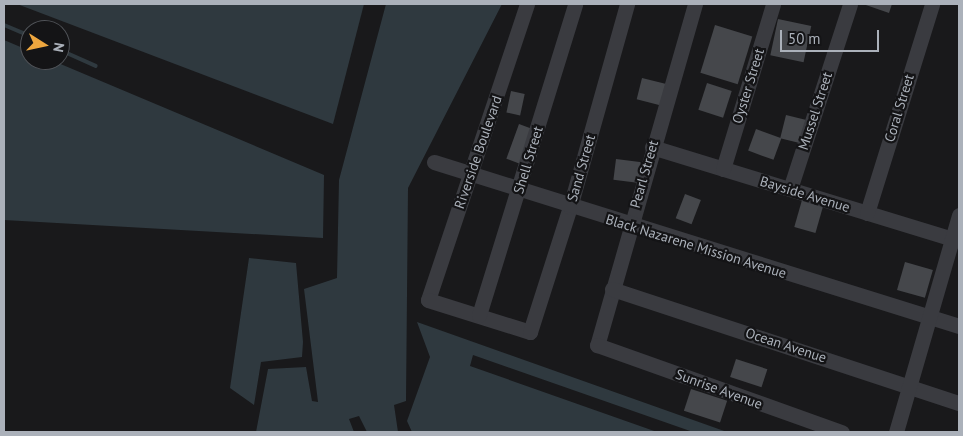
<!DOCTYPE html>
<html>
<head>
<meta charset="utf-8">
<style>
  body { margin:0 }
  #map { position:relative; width:963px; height:436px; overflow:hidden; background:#19191b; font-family:"PT Sans",sans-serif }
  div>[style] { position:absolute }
  .water>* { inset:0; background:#2f393f }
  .stream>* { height:4px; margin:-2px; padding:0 2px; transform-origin:2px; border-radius:2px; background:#2f393f }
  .building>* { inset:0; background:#45474b; transform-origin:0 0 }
  .minor>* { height:15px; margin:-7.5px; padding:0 7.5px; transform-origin:7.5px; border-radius:7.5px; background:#3a3b40 }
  span { translate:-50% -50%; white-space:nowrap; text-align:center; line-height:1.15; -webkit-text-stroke:4.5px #141416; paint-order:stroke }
  .street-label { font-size:14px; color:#abb1ba }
  .frame { position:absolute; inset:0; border:5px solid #abb1ba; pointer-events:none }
  .north { position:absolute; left:20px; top:20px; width:50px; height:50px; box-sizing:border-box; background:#141416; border:1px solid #505358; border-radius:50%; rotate:100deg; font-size:14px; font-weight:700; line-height:20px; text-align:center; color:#abb1ba }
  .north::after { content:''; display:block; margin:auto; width:18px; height:22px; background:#eda63f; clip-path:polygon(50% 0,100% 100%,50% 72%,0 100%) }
  .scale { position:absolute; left:780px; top:30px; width:99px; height:22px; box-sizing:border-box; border:2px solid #abb1ba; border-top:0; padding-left:6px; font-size:15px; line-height:18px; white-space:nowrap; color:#abb1ba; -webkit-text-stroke:4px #141416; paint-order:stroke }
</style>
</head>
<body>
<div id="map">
  <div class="water">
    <div style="clip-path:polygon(17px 4px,364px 4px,333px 124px)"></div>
    <div style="clip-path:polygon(386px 4px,502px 4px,408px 188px,406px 401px,394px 405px,398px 432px,367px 432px,359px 416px,349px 419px,354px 432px,256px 432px,268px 369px,306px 367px,312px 401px,318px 402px,304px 289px,337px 278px,339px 180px)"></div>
    <div style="clip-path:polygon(4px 40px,30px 51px,30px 60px,51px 60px,324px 175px,323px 238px,4px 220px)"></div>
    <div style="clip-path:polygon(249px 258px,296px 263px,303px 342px,302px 357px,261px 362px,254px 405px,230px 388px)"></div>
    <div style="clip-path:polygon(417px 322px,727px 432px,693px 432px,473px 355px,470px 366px,657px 432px,412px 432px,407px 421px,430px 357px)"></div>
  </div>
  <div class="stream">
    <div style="left:4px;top:25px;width:28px;rotate:23deg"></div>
    <div style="left:60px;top:50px;width:39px;rotate:24deg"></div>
  </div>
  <div class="building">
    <div style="clip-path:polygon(863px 4px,892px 4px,889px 13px)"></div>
    <div style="left:778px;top:19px;width:34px;height:37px;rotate:12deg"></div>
    <div style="left:715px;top:25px;width:39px;height:50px;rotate:17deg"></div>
    <div style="left:642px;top:78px;width:25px;height:22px;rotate:14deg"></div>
    <div style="left:707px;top:83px;width:26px;height:28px;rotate:18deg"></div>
    <div style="left:511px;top:91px;width:14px;height:22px;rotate:12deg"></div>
    <div style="left:786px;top:115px;width:21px;height:24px;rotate:14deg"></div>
    <div style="left:519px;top:124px;width:15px;height:37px;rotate:20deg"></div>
    <div style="left:756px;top:129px;width:27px;height:23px;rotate:20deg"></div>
    <div style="left:616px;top:159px;width:26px;height:21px;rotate:7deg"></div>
    <div style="left:685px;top:194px;width:17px;height:26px;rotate:21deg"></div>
    <div style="left:802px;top:200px;width:22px;height:28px;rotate:16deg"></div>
    <div style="left:905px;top:262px;width:29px;height:29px;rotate:16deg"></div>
    <div style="left:736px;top:359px;width:33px;height:19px;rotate:18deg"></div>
    <div style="left:691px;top:389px;width:38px;height:23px;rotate:18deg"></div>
  </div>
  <div class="minor">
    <div style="left:527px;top:4px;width:312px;rotate:108.5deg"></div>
    <div style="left:428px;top:300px;width:107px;rotate:17.4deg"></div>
    <div style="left:530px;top:332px;width:131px;rotate:-72.3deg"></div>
    <div style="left:570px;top:207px;width:211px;rotate:-74.3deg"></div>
    <div style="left:695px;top:4px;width:355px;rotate:106deg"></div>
    <div style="left:597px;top:345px;width:260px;rotate:19.6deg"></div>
    <div style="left:652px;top:147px;width:321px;rotate:17deg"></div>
    <div style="left:434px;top:162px;width:550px;rotate:17.35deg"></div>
    <div style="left:723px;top:169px;width:172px;rotate:-73.1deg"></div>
    <div style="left:790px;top:189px;width:194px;rotate:-72deg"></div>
    <div style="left:867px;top:213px;width:219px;rotate:-72.7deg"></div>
    <div style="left:612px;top:289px;width:365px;rotate:18.2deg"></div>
    <div style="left:479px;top:315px;width:325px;rotate:-72.8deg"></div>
    <div style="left:896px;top:432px;width:226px;rotate:-73.8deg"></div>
  </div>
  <div class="street-label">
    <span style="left:748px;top:86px;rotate:-73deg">Oyster Street</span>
    <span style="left:899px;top:108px;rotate:-73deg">Coral Street</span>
    <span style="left:815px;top:111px;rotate:-72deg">Mussel Street</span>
    <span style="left:478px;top:152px;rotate:-71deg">Riverside Boulevard</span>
    <span style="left:528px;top:160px;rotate:-73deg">Shell Street</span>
    <span style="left:581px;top:168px;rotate:-74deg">Sand Street</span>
    <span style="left:644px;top:174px;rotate:-74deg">Pearl Street</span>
    <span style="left:805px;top:194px;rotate:17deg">Bayside Avenue</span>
    <span style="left:696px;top:246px;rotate:17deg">Black Nazarene Mission Avenue</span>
    <span style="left:786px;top:345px;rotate:18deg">Ocean Avenue</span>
    <span style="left:719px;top:389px;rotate:20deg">Sunrise Avenue</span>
  </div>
  <div class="frame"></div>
  <div class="north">N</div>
  <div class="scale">50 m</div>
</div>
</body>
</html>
